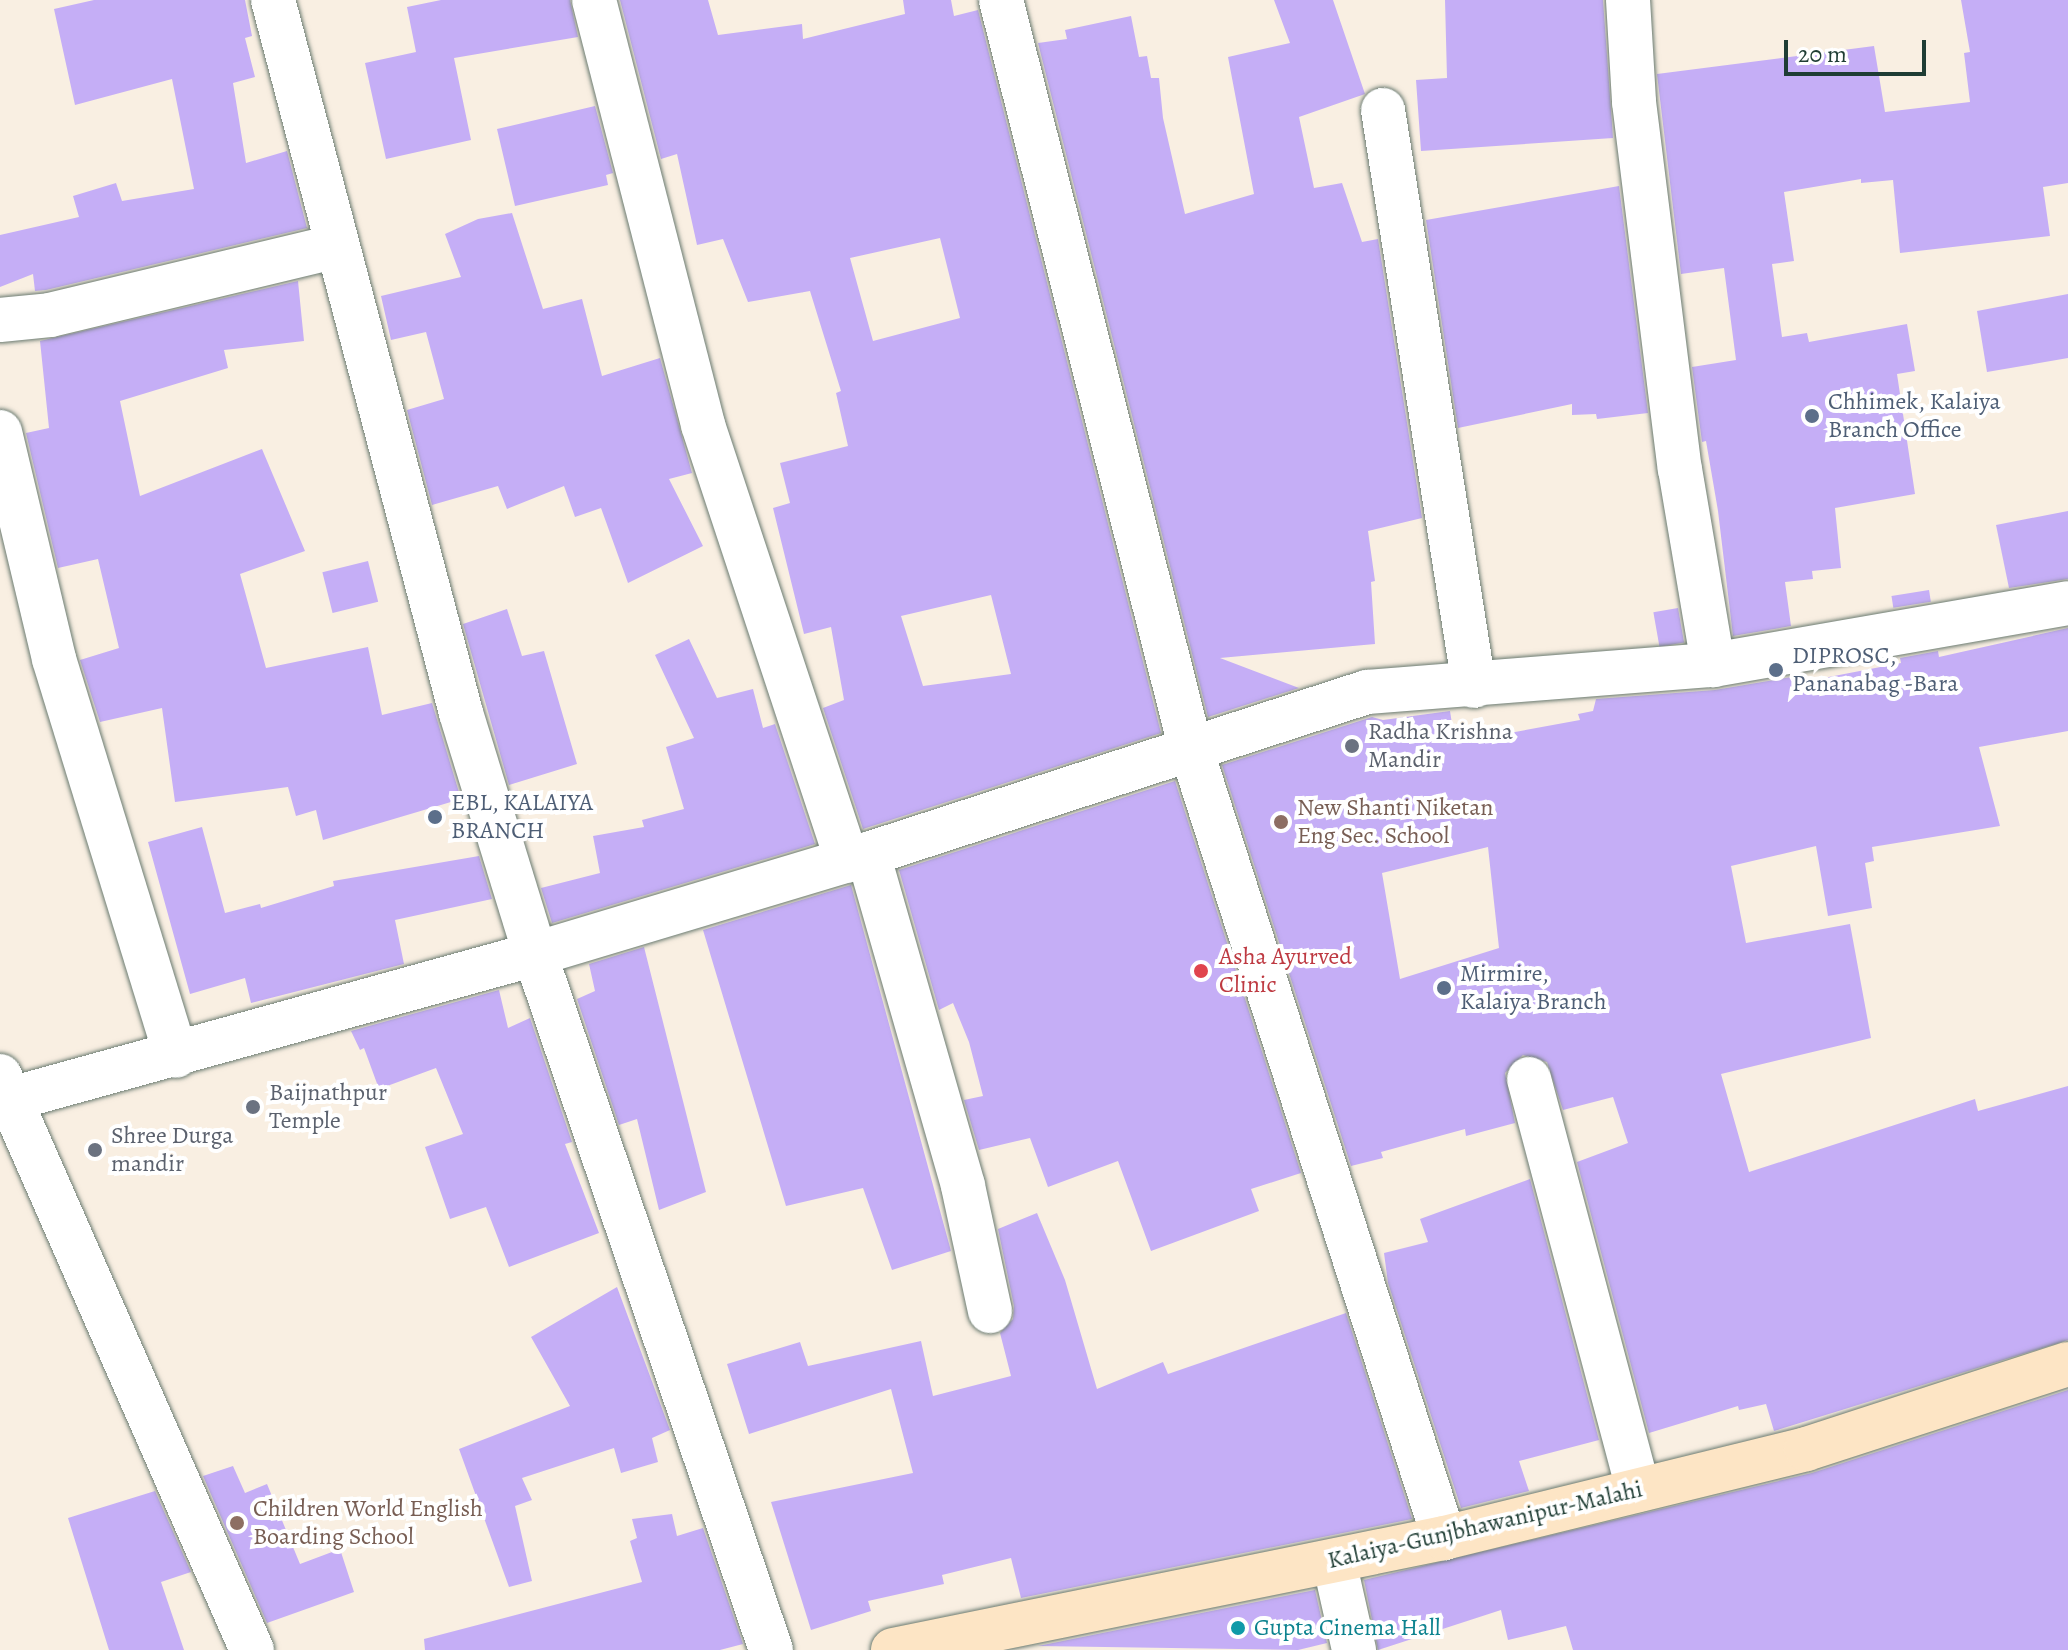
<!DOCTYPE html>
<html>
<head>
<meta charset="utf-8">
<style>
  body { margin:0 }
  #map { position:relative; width:2068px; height:1650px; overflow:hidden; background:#f9efe2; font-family:Alegreya,serif }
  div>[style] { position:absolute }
  .building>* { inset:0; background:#c5aef6; transform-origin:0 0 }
  .roads { filter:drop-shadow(0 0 2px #6b7b71) drop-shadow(0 0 2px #6b7b71) }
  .street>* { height:44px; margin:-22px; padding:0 22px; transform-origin:22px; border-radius:22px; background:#fff }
  .secondary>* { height:44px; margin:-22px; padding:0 22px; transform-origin:22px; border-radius:22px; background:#fde5c5 }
  .dots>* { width:22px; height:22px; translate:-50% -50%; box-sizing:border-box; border:4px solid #fff; border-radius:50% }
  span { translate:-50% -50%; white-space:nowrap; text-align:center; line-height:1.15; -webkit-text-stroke:8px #fff; paint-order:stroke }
  .service-label { font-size:24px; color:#4e5e75 }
  .left { translate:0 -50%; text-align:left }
  .worship-label { font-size:24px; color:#5b616d }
  .education-label { font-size:24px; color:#785e54 }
  .health-label { font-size:24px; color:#be3a42 }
  .street-label { font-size:24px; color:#1f3d34 }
  .culture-label { font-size:24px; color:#0d838f }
  .scale { position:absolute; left:1784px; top:40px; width:142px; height:36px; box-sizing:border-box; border:4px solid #1f3d34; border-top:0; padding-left:10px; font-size:24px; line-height:28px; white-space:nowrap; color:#1f3d34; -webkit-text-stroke:6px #fff; paint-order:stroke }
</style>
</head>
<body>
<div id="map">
  <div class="building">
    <div style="clip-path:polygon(94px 0,245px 0,252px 36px,245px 38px,255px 77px,233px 83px,246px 163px,287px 151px,307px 228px,46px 290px,35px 291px,33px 274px,0 287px,0 235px,79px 217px,73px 196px,116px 183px,122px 201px,194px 189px,172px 79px,75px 105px,54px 9px)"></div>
    <div style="clip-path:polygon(441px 0,570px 0,578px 37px,454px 58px,471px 140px,386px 159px,365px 63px,416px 52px,407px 7px)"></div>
    <div style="clip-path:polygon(evenodd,620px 0,708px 0,718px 35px,802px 24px,803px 39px,905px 14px,903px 0,951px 0,954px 16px,978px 10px,1161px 733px,863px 829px,823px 708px,844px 700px,831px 627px,804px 634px,773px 508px,790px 503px,780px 463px,848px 446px,836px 393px,841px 391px,810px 291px,748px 302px,723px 239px,697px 245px,677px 154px,661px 159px,620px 0,940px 238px,960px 318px,873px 341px,850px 258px,940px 238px,620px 0,991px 595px,1011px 674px,923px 686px,901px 616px,991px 595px)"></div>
    <div style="clip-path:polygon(1274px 0,1333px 0,1365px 94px,1299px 117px,1314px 188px,1342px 183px,1362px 242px,1378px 239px,1422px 518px,1368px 531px,1375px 581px,1371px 582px,1375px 644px,1220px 658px,1299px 688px,1208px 717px,1038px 43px,1067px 39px,1065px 30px,1131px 16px,1139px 57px,1147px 56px,1151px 78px,1159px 78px,1163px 118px,1185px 214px,1254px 194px,1228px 57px,1290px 43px)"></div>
    <div style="clip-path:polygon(1445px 0,1603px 0,1613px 138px,1421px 151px,1416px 80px,1447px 78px)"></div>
    <div style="clip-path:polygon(1961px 0,2068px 0,2068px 183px,2043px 187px,2050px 236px,1900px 253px,1893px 180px,1861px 183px,1861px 179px,1784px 192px,1794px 261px,1772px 264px,1782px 337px,1807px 333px,1809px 342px,1907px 324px,1915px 371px,1897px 374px,1915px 494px,1835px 508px,1841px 568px,1812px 571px,1813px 579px,1785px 582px,1791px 626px,1733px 636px,1718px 511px,1706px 441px,1702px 442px,1692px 367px,1736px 360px,1724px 268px,1681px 274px,1657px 74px,1874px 46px,1885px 112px,1970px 102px,1964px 53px,1970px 52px)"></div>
    <div style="clip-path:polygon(595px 106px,613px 173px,606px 175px,608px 185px,515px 206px,497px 129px)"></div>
    <div style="clip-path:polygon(1619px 186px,1648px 413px,1597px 419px,1596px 414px,1572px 415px,1572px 404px,1458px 428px,1426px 220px)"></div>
    <div style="clip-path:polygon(512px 213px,543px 309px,582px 299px,602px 376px,660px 358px,692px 473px,669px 479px,703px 546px,628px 583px,601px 508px,575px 517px,564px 486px,507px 509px,498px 486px,432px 505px,407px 410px,444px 399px,426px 332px,391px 340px,381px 296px,461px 277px,445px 234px,478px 219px)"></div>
    <div style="clip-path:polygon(298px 281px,304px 341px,224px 350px,228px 368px,120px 401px,140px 496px,262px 449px,305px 551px,240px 574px,266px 668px,368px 647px,382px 715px,432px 703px,461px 799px,323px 840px,316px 810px,296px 816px,288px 787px,175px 802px,162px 708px,100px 722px,80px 660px,119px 648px,98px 559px,58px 568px,26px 433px,49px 428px,40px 341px)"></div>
    <div style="clip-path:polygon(2068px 294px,2068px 358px,1987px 372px,1977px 311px)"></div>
    <div style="clip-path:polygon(2068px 511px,2068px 579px,2009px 588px,1996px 525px)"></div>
    <div style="left:368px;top:561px;width:42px;height:47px;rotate:76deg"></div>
    <div style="left:1929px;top:590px;width:12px;height:38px;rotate:81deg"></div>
    <div style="left:1678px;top:608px;width:35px;height:25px;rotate:80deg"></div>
    <div style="clip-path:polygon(507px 609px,522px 656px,544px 651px,577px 764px,509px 785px,463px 624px)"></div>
    <div style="clip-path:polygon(evenodd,2068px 628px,2068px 731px,1979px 747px,2000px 826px,1872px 847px,1874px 861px,1865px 863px,1872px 908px,1828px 916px,1816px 846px,1731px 866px,1746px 943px,1850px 924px,1871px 1038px,1721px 1074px,1749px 1172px,1975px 1099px,1978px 1111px,2068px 1086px,2068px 1340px,1774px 1431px,1766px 1404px,1739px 1410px,1738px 1406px,1649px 1433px,1577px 1162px,1628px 1143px,1613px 1097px,1563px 1110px,1547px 1062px,1523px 1055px,1505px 1073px,1515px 1123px,1466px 1136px,1465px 1129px,1381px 1152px,1383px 1158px,1351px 1166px,1222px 765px,1372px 717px,1383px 720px,1450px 711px,1455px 743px,1580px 720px,1578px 714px,1593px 711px,1596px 699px,1715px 690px,1797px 676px,1798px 683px,1901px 663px,1900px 658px,1938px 651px,1939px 657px,2068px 628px,1488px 847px,1499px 948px,1400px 979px,1382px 873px,1488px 847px)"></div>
    <div style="clip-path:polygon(689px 639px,717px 698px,753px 689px,763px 728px,775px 724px,815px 844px,552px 923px,541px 888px,600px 873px,593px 836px,644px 827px,642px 820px,684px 809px,666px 747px,694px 738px,655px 655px)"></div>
    <div style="clip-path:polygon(1175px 781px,1301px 1173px,1251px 1189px,1259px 1211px,1151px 1251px,1118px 1161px,1048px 1187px,1030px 1138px,979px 1150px,964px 1100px,983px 1096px,969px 1042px,953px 1003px,939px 1010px,899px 870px)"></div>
    <div style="clip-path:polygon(202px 827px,225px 913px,260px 904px,261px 908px,334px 886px,333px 881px,479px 856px,492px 899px,395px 920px,404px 964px,251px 1003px,245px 978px,190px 994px,148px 842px)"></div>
    <div style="clip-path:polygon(851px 885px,951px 1251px,892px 1270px,863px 1188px,786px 1206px,703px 930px)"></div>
    <div style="clip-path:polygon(644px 947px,706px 1192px,659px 1210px,637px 1119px,619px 1125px,577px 999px,595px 991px,589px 964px)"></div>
    <div style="clip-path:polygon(499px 990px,508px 1028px,530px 1018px,572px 1142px,565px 1144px,599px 1233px,509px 1267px,486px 1207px,450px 1219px,425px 1147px,463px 1134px,436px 1068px,379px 1089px,364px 1048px,360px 1050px,351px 1031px)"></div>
    <div style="clip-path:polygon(1530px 1179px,1599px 1440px,1519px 1461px,1529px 1491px,1461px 1508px,1388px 1283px,1384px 1253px,1428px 1242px,1420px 1219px)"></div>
    <div style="clip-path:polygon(1037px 1213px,1065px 1280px,1097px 1389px,1163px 1362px,1168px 1374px,1346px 1313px,1412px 1519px,1021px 1598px,1011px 1558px,942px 1575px,944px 1584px,868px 1601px,871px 1611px,811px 1630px,771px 1502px,913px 1473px,891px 1389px,749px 1434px,727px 1364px,800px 1342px,808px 1366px,921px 1341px,933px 1396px,1011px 1376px,1000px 1333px,1013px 1319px,1014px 1306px,998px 1229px)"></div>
    <div style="clip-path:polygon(617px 1287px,670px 1430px,652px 1438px,658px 1462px,621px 1473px,614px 1448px,522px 1478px,532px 1500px,515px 1506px,532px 1581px,509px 1587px,459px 1449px,570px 1406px,531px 1337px)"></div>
    <div style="clip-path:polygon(2068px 1390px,2068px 1650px,1573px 1650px,1566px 1626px,1508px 1640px,1501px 1610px,1378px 1650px,1364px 1580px,1812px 1473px)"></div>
    <div style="clip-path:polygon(233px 1466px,245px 1493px,267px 1484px,300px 1564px,340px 1549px,354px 1592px,267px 1623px,203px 1476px)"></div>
    <div style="clip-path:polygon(155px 1491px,191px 1572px,161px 1582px,184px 1650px,109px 1650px,68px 1518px)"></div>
    <div style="clip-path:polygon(672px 1514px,677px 1536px,703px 1528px,743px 1644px,720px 1650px,425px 1650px,424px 1639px,642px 1582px,630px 1541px,637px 1538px,632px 1519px)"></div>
    <div style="clip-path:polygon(1315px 1590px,1327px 1643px,1298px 1650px,1038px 1646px)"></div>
  </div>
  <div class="roads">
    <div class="street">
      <div style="left:273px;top:0;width:737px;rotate:75.23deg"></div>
      <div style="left:461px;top:713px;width:252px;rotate:72.9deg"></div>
      <div style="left:535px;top:954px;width:735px;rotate:71.27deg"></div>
      <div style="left:594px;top:0;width:439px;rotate:75.6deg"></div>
      <div style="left:703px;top:425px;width:459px;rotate:71.7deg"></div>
      <div style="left:1001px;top:0;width:770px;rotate:75.78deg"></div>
      <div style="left:1190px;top:746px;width:832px;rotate:72.22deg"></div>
      <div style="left:1628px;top:0;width:102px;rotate:86.6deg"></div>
      <div style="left:1634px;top:102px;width:370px;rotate:82.9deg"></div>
      <div style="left:1680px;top:469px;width:199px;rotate:80.4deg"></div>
      <div style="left:1383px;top:110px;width:583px;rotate:81.02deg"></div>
      <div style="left:0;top:320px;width:50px;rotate:-5.7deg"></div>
      <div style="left:50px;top:315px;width:292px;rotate:-13.5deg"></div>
      <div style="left:0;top:432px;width:233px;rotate:76.6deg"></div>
      <div style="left:54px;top:659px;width:415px;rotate:72.9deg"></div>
      <div style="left:868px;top:854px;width:345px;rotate:74deg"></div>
      <div style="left:963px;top:1186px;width:128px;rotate:77.8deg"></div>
      <div style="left:0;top:1076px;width:627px;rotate:66.3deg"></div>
      <div style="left:1529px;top:1079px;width:425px;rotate:75.1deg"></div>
      <div style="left:0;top:1102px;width:555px;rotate:-15.46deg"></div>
      <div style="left:535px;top:954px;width:348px;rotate:-16.7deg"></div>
      <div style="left:868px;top:854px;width:525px;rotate:-17.99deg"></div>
      <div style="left:1367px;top:692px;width:347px;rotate:-4.5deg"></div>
      <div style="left:1713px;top:665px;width:360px;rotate:-9.9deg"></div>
      <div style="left:1334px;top:1561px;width:91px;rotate:77.3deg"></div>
    </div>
    <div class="secondary">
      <div style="left:893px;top:1650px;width:562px;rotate:-11.49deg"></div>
      <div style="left:1444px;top:1538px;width:373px;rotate:-13.8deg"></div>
      <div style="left:1806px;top:1449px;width:275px;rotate:-18deg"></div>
    </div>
  </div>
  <div class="dots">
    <div style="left:1812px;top:416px;background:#5c6f8a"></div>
    <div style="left:1776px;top:670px;background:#5c6f8a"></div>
    <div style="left:1352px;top:746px;background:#6b7280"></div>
    <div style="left:435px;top:817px;background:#5c6f8a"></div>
    <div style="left:1281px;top:822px;background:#8d6e63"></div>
    <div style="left:1201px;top:971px;background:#e0444e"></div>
    <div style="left:1444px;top:988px;background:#5c6f8a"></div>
    <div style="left:253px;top:1107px;background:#6b7280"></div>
    <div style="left:95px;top:1150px;background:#6b7280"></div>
    <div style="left:237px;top:1523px;background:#8d6e63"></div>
    <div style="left:1238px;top:1628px;background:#0f9aa8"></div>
  </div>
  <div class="service-label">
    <span class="left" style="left:1828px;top:416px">Chhimek, Kalaiya<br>Branch Office</span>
    <span class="left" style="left:1792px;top:670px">DIPROSC,<br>Pananabag -Bara</span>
    <span class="left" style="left:451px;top:817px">EBL, KALAIYA<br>BRANCH</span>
    <span class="left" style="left:1460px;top:988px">Mirmire,<br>Kalaiya Branch</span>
  </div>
  <div class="worship-label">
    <span class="left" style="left:1368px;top:746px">Radha Krishna<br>Mandir</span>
    <span class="left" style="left:269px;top:1107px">Baijnathpur<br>Temple</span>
    <span class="left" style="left:111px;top:1150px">Shree Durga<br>mandir</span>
  </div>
  <div class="education-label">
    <span class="left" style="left:1297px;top:822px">New Shanti Niketan<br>Eng Sec. School</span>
    <span class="left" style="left:253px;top:1523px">Children World English<br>Boarding School</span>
  </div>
  <div class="health-label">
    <span class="left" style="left:1219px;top:971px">Asha Ayurved<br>Clinic</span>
  </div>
  <div class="street-label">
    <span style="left:1485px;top:1525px;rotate:-13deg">Kalaiya-Gunjbhawanipur-Malahi</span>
  </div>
  <div class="culture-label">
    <span class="left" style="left:1254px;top:1628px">Gupta Cinema Hall</span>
  </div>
  <div class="scale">20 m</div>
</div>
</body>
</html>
